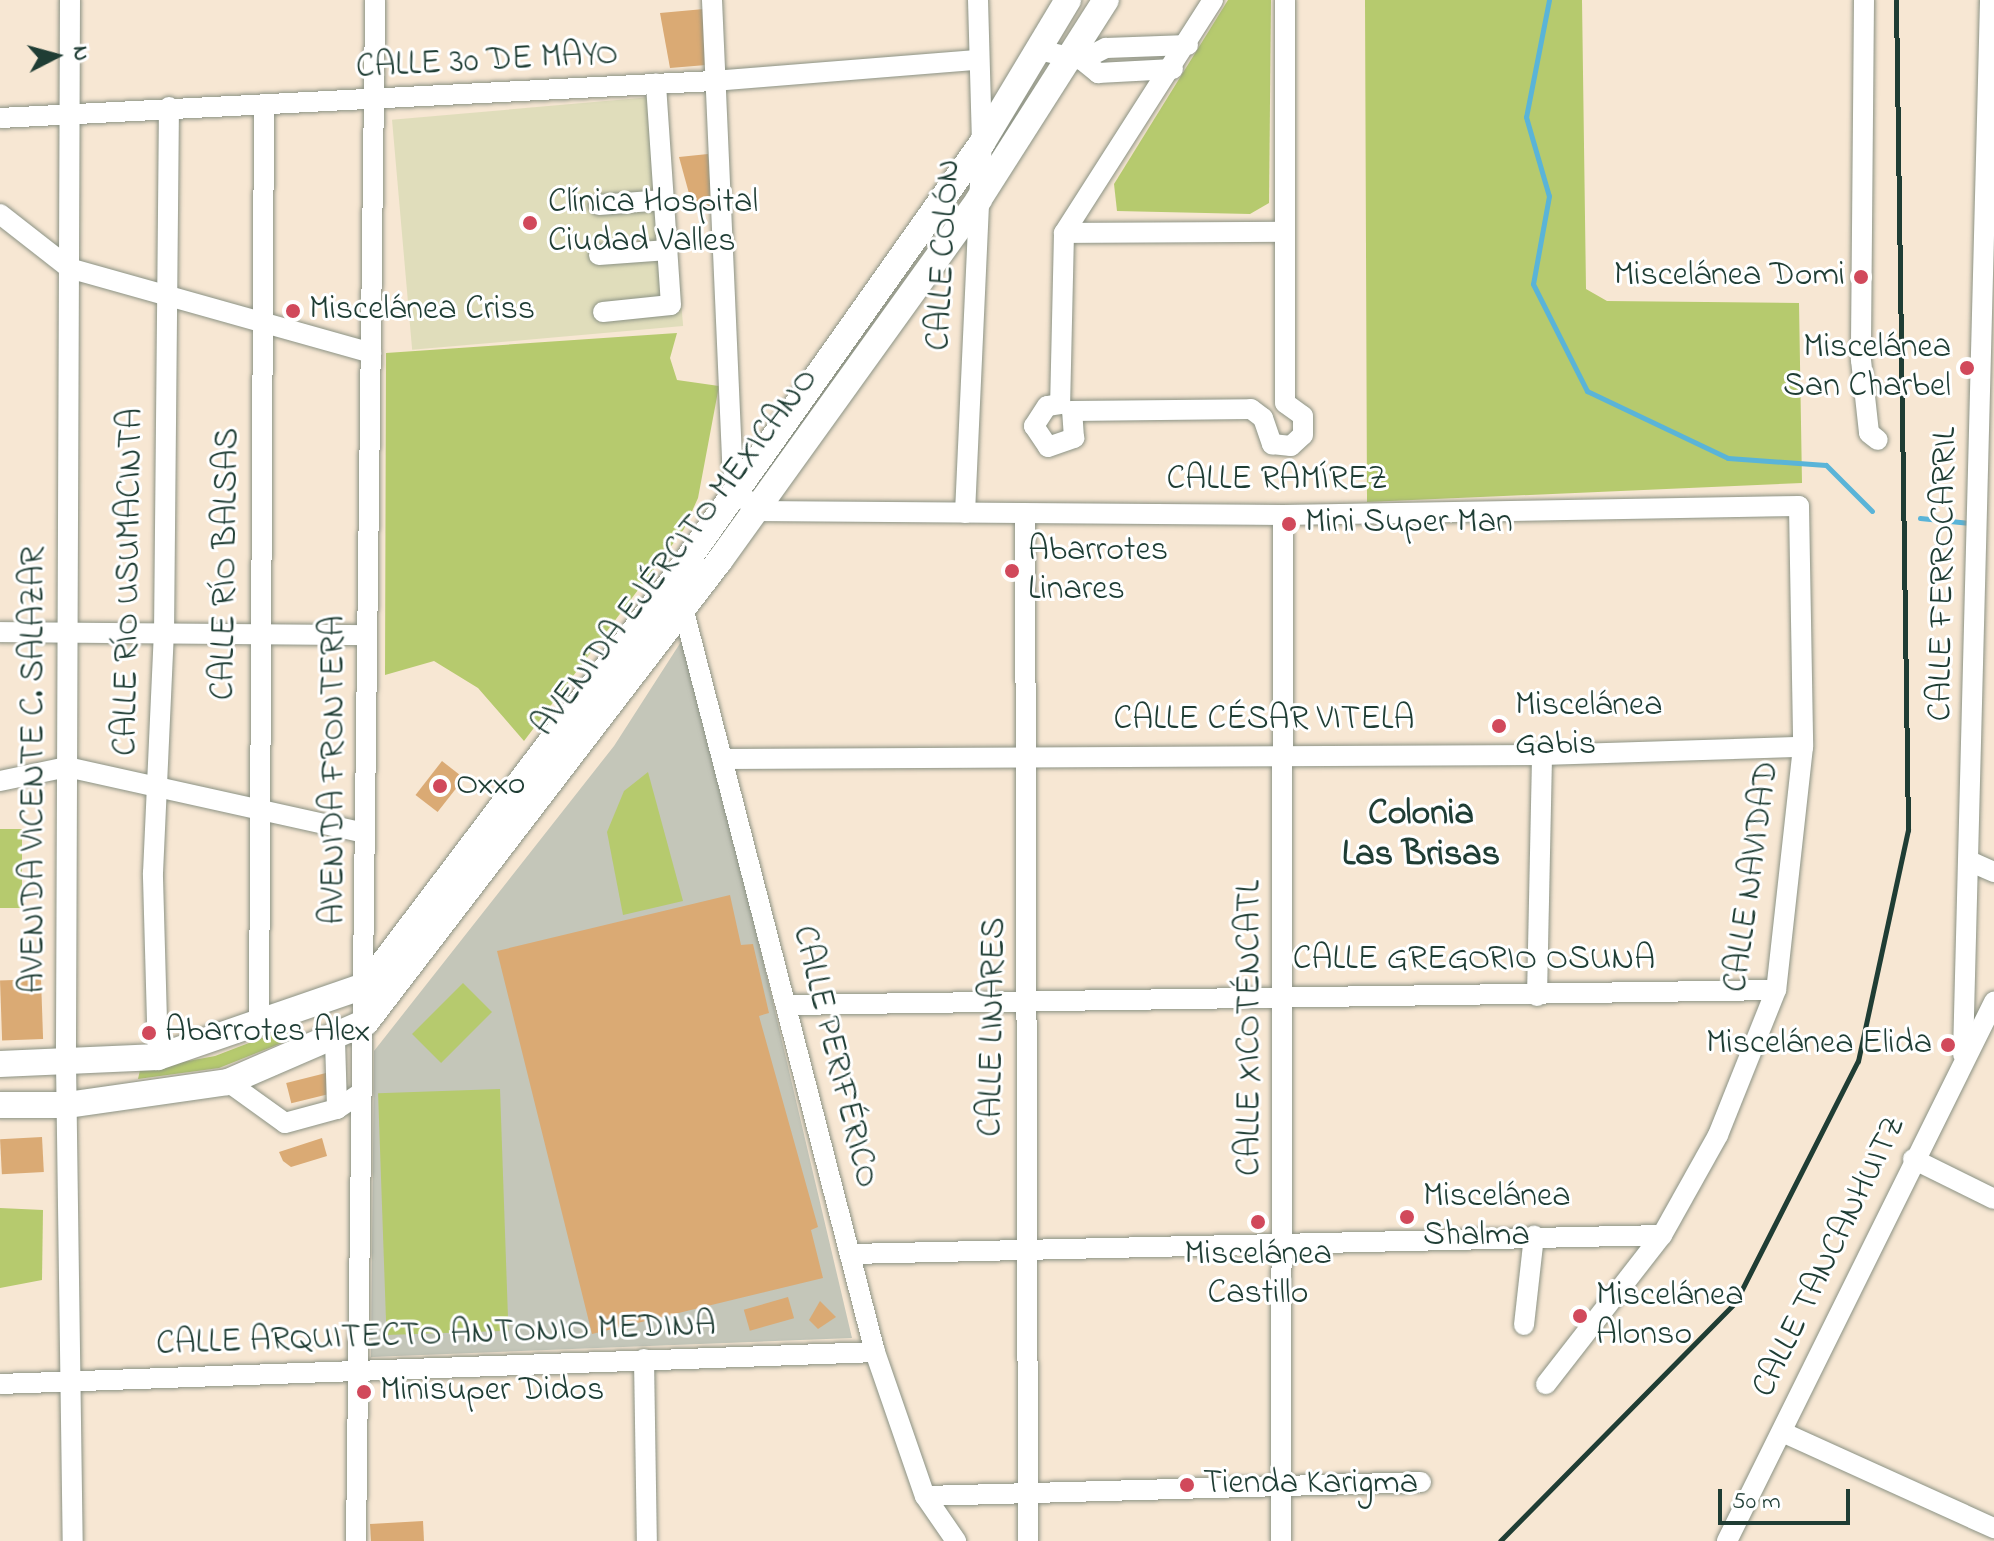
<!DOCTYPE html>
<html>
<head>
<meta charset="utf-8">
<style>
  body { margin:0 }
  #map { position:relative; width:1994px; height:1541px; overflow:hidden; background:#f7e7d3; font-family:"Indie Flower",sans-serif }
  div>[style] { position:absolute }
  .built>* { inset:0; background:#e0ddbb; transform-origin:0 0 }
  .industrial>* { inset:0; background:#c4c6b9 }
  .green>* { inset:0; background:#b6ca6e; transform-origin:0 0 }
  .stream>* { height:5px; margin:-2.5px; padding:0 2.5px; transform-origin:2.5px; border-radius:2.5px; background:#5ab4d8 }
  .building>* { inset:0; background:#daaa74; transform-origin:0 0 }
  .roads { filter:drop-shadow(0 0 2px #8b9284) drop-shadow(0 0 2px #8b9284) }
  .minor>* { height:20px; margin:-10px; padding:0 10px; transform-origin:10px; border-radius:10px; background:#fff }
  .major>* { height:26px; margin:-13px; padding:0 13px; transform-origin:13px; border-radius:13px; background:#fff }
  .rail>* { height:5px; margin:-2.5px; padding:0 2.5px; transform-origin:2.5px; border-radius:2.5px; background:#1f3d34 }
  .dots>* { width:22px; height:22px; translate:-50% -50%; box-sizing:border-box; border:4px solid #fff; border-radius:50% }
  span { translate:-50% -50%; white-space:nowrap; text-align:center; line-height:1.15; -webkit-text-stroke:6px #fff; paint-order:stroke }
  .street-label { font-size:34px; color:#1f3d34 }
  .poi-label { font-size:34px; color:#1f3d34 }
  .left { translate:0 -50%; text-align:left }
  .right { translate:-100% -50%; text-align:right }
  .neighbourhood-label { font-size:36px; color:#1f3d34; font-weight:700 }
  .north { position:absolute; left:16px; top:16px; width:80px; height:80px; -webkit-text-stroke:6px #fff; paint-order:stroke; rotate:84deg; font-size:22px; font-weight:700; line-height:32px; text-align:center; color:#1f3d34 }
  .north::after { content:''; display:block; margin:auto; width:28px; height:36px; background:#1f3d34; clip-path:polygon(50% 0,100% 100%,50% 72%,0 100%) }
  .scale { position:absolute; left:1718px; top:1489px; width:132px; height:36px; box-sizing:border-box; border:4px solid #1f3d34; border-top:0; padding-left:10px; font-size:24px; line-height:28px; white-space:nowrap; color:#1f3d34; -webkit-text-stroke:6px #fff; paint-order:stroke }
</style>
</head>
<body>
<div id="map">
  <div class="built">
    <div style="left:663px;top:96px;width:231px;height:272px;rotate:85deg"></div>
  </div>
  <div class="industrial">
    <div style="clip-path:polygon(686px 634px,852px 1338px,371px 1357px,374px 1051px,614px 746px)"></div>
  </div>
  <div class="green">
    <div style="clip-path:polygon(1228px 0,1271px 0,1269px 203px,1250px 214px,1117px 211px,1114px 184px)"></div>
    <div style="clip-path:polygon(1365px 0,1582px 0,1586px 289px,1607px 301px,1799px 303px,1802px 483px,1367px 502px)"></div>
    <div style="clip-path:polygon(677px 333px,670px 358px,677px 380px,719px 386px,698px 498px,684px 529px,524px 741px,478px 688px,434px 661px,385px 675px,386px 353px)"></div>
    <div style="clip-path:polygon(648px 772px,683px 901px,623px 915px,607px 832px,624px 791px)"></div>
    <div style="left:0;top:829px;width:22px;height:79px"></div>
    <div style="left:463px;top:983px;width:41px;height:72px;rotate:45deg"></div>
    <div style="clip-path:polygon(285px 1029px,292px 1039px,219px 1068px,138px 1079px,140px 1070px,215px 1056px)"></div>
    <div style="left:500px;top:1089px;width:242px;height:122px;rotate:88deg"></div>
    <div style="clip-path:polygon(0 1208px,43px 1210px,42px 1280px,0 1288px)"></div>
  </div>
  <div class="stream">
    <div style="left:1549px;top:0;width:119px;rotate:101.1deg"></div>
    <div style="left:1526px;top:117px;width:82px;rotate:73.8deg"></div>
    <div style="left:1549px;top:196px;width:89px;rotate:100.3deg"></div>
    <div style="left:1533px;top:284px;width:120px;rotate:63.2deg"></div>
    <div style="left:1587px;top:391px;width:156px;rotate:25.4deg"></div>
    <div style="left:1728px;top:458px;width:98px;rotate:4.1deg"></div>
    <div style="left:1826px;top:465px;width:65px;rotate:45deg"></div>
    <div style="left:1920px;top:518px;width:50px;rotate:5.7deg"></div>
  </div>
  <div class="building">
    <div style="clip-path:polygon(704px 9px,706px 65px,670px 68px,660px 13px)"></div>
    <div style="clip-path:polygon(708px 154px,712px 206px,693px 208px,679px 157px)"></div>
    <div style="left:442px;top:761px;width:28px;height:43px;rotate:38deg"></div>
    <div style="clip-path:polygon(730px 895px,741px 945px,753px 944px,769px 1013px,759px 1016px,818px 1227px,811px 1230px,823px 1278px,592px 1334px,497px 951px)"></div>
    <div style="left:41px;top:979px;width:60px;height:41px;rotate:88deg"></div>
    <div style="left:326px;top:1073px;width:21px;height:41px;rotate:76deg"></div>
    <div style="left:42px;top:1137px;width:35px;height:42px;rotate:87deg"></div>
    <div style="clip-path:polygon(322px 1138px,327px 1156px,291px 1167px,283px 1161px,279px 1152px)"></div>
    <div style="left:788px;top:1297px;width:22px;height:46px;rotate:74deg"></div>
    <div style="clip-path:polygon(820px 1301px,836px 1317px,818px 1329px,809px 1320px)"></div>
    <div style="clip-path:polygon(423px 1521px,424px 1541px,371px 1541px,370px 1524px)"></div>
  </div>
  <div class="roads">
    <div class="minor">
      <div style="left:70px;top:0;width:1063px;rotate:90.22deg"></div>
      <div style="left:66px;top:1063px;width:478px;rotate:89.2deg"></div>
      <div style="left:712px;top:0;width:461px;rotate:87.5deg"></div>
      <div style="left:732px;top:461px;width:27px;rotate:80deg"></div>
      <div style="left:737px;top:488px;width:29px;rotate:52deg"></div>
      <div style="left:755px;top:511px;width:528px;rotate:0.43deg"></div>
      <div style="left:1283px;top:515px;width:516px;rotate:-1deg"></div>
      <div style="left:1799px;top:506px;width:241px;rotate:89deg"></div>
      <div style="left:1803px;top:747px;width:244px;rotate:96.3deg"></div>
      <div style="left:1776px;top:990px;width:156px;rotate:111.8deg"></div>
      <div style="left:1718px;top:1135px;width:115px;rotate:119.2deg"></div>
      <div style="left:1662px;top:1235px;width:189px;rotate:127.9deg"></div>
      <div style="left:1213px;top:0;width:277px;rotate:122.6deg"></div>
      <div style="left:1064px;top:233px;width:171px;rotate:91.3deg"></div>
      <div style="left:1060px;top:404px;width:13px;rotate:171deg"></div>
      <div style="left:1047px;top:406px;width:24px;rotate:123deg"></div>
      <div style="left:1034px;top:426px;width:25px;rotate:56deg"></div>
      <div style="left:1048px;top:447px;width:28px;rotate:-19deg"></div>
      <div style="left:1074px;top:438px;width:27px;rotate:-94deg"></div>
      <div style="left:1072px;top:411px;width:179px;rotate:-0.6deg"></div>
      <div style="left:1251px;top:409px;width:15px;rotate:37deg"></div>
      <div style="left:1263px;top:418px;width:28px;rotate:71deg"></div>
      <div style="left:1272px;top:444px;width:19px;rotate:6deg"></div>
      <div style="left:1291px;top:446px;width:16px;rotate:-43deg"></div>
      <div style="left:1303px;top:435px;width:19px;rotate:-90deg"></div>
      <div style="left:1303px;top:416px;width:22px;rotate:-144deg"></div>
      <div style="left:1285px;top:403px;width:403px;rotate:-90deg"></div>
      <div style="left:1864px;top:0;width:360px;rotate:90.5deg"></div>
      <div style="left:1861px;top:360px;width:73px;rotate:83.7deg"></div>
      <div style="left:1869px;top:433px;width:11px;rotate:38deg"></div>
      <div style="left:1039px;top:50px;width:44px;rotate:13.1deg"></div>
      <div style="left:1082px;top:60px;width:21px;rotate:39deg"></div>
      <div style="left:1098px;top:73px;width:75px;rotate:-3.1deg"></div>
      <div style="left:1082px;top:60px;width:27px;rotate:-27deg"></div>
      <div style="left:1106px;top:48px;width:82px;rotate:-2.1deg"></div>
      <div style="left:0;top:118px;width:715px;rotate:-2.97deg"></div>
      <div style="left:714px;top:81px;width:263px;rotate:-4.6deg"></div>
      <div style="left:599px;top:205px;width:65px;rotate:-4.4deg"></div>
      <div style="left:0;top:214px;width:88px;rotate:38deg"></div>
      <div style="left:69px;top:268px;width:314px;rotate:15.7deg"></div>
      <div style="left:1064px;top:233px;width:219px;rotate:-0.3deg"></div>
      <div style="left:599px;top:255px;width:69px;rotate:-4.1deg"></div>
      <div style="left:603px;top:312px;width:68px;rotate:-5.9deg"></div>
      <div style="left:671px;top:305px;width:222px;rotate:-93.9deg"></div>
      <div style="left:965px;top:513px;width:370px;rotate:-87.4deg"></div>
      <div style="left:982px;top:143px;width:143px;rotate:-91.6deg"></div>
      <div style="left:1025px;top:513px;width:1028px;rotate:89.83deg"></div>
      <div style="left:680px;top:596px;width:781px;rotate:75.54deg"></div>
      <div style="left:875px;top:1352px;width:152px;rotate:70.9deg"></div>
      <div style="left:925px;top:1496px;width:55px;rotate:55.4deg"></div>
      <div style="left:0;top:632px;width:367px;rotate:0.5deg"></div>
      <div style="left:724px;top:759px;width:818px;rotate:-0.28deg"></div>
      <div style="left:1542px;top:755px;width:261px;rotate:-1.8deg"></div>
      <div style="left:0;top:781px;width:68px;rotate:-11.8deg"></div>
      <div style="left:67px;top:767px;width:305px;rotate:12.5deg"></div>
      <div style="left:1969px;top:861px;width:27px;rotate:24deg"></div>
      <div style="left:1537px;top:996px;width:241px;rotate:-88.8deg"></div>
      <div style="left:789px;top:1005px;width:987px;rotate:-0.87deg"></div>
      <div style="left:259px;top:1026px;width:922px;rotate:-89.69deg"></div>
      <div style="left:335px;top:1040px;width:69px;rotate:88.3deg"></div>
      <div style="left:1963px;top:1054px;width:1054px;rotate:-88.53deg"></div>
      <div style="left:158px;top:1057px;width:184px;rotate:-91.6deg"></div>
      <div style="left:153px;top:873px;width:238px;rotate:-87.4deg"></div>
      <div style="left:164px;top:635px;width:528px;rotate:-89.46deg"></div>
      <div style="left:228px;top:1082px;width:70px;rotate:35.7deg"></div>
      <div style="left:285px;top:1123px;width:54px;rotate:-15.1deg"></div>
      <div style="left:337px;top:1109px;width:29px;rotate:-34deg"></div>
      <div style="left:1913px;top:1159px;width:90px;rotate:26.3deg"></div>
      <div style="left:851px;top:1254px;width:811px;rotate:-1.34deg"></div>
      <div style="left:1524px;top:1325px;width:90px;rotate:-83.6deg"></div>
      <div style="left:644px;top:1359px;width:182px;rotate:89.1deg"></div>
      <div style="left:0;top:1384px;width:876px;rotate:-2.09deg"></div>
      <div style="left:1782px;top:1432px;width:233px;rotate:24.4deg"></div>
      <div style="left:925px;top:1496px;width:496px;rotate:-1.6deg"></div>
      <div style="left:356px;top:1541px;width:1541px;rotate:-89.29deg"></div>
      <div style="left:1281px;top:1541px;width:1026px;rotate:-89.89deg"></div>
      <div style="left:1727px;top:1541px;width:602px;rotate:-63.65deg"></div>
    </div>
    <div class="major">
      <div style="left:0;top:1064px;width:158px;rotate:-2.5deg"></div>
      <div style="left:158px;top:1057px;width:221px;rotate:-19deg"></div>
      <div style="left:367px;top:985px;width:509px;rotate:-52.9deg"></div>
      <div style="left:674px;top:579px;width:534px;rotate:-54.76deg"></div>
      <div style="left:982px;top:143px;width:167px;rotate:-59deg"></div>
      <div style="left:0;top:1105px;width:67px"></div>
      <div style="left:67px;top:1105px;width:163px;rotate:-8.1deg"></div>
      <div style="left:228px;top:1082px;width:150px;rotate:-23.5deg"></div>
      <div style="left:366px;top:1022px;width:582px;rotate:-52.54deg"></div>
      <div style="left:720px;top:560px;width:444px;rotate:-54.3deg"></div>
      <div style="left:979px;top:199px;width:236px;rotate:-57.5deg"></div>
    </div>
  </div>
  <div class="rail">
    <div style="left:1500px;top:1541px;width:334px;rotate:-45.4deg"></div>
    <div style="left:1735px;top:1303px;width:271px;rotate:-63.1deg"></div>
    <div style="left:1858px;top:1061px;width:236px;rotate:-77.8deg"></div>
    <div style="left:1908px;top:830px;width:830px;rotate:-90.83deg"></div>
  </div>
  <div class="dots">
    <div style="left:530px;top:223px;background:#d1495b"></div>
    <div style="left:1861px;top:277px;background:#d1495b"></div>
    <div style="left:293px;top:311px;background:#d1495b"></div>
    <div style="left:1967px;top:368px;background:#d1495b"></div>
    <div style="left:1289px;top:524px;background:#d1495b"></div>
    <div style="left:1012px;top:571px;background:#d1495b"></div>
    <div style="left:1499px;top:726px;background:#d1495b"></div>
    <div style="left:440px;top:786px;background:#d1495b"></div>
    <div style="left:149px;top:1033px;background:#d1495b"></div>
    <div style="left:1948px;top:1045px;background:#d1495b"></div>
    <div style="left:1407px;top:1217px;background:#d1495b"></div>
    <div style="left:1258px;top:1222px;background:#d1495b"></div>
    <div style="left:1580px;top:1316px;background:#d1495b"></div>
    <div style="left:364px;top:1392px;background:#d1495b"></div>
    <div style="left:1187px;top:1485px;background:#d1495b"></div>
  </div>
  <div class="street-label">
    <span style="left:487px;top:62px;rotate:-3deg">CALLE 30 DE MAYO</span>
    <span style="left:945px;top:255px;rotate:-87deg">CALLE COLÓN</span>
    <span style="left:1277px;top:481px">CALLE RAMÍREZ</span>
    <span style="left:676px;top:553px;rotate:-53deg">AVENIDA EJÉRCITO MEXICANO</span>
    <span style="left:227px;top:564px;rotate:-89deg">CALLE RÍO BALSAS</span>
    <span style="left:1944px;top:574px;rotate:-89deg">CALLE FERROCARRIL</span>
    <span style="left:130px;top:582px;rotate:-89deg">CALLE RÍO USUMACINTA</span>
    <span style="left:1264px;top:721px">CALLE CÉSAR VITELA</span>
    <span style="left:35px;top:770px;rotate:-90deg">AVENIDA VICENTE C. SALAZAR</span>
    <span style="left:335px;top:770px;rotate:-90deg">AVENIDA FRONTERA</span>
    <span style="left:1753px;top:877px;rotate:-82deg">CALLE NAVIDAD</span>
    <span style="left:1474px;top:961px">CALLE GREGORIO OSUNA</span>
    <span style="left:994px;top:1027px;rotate:-89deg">CALLE LINARES</span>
    <span style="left:1251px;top:1028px;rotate:-90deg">CALLE XICOTÉNCATL</span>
    <span style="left:834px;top:1057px;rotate:76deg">CALLE PERIFÉRICO</span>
    <span style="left:1830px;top:1257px;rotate:-64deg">CALLE TANCANHUITZ</span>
    <span style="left:436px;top:1336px;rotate:-2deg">CALLE ARQUITECTO ANTONIO MEDINA</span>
  </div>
  <div class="poi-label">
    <span class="left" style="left:548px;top:223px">Clínica Hospital<br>Ciudad Valles</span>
    <span class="right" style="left:1845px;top:277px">Miscelánea Domi</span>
    <span class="left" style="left:309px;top:311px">Miscelánea Criss</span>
    <span class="right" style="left:1951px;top:368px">Miscelánea<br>San Charbel</span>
    <span class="left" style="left:1305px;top:524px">Mini Super Man</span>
    <span class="left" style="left:1028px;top:571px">Abarrotes<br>Linares</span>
    <span class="left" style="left:1515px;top:726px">Miscelánea<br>Gabis</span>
    <span class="left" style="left:456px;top:786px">Oxxo</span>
    <span class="left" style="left:165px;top:1033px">Abarrotes Alex</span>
    <span class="right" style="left:1932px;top:1045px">Miscelánea Elida</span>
    <span class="left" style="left:1423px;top:1217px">Miscelánea<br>Shalma</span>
    <span style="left:1258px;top:1275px">Miscelánea<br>Castillo</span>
    <span class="left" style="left:1596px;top:1316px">Miscelánea<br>Alonso</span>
    <span class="left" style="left:380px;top:1392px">Minisuper Didos</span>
    <span class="left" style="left:1203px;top:1485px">Tienda Karigma</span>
  </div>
  <div class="neighbourhood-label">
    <span style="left:1421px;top:835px">Colonia<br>Las Brisas</span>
  </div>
  <div class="north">N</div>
  <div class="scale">50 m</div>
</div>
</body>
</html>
